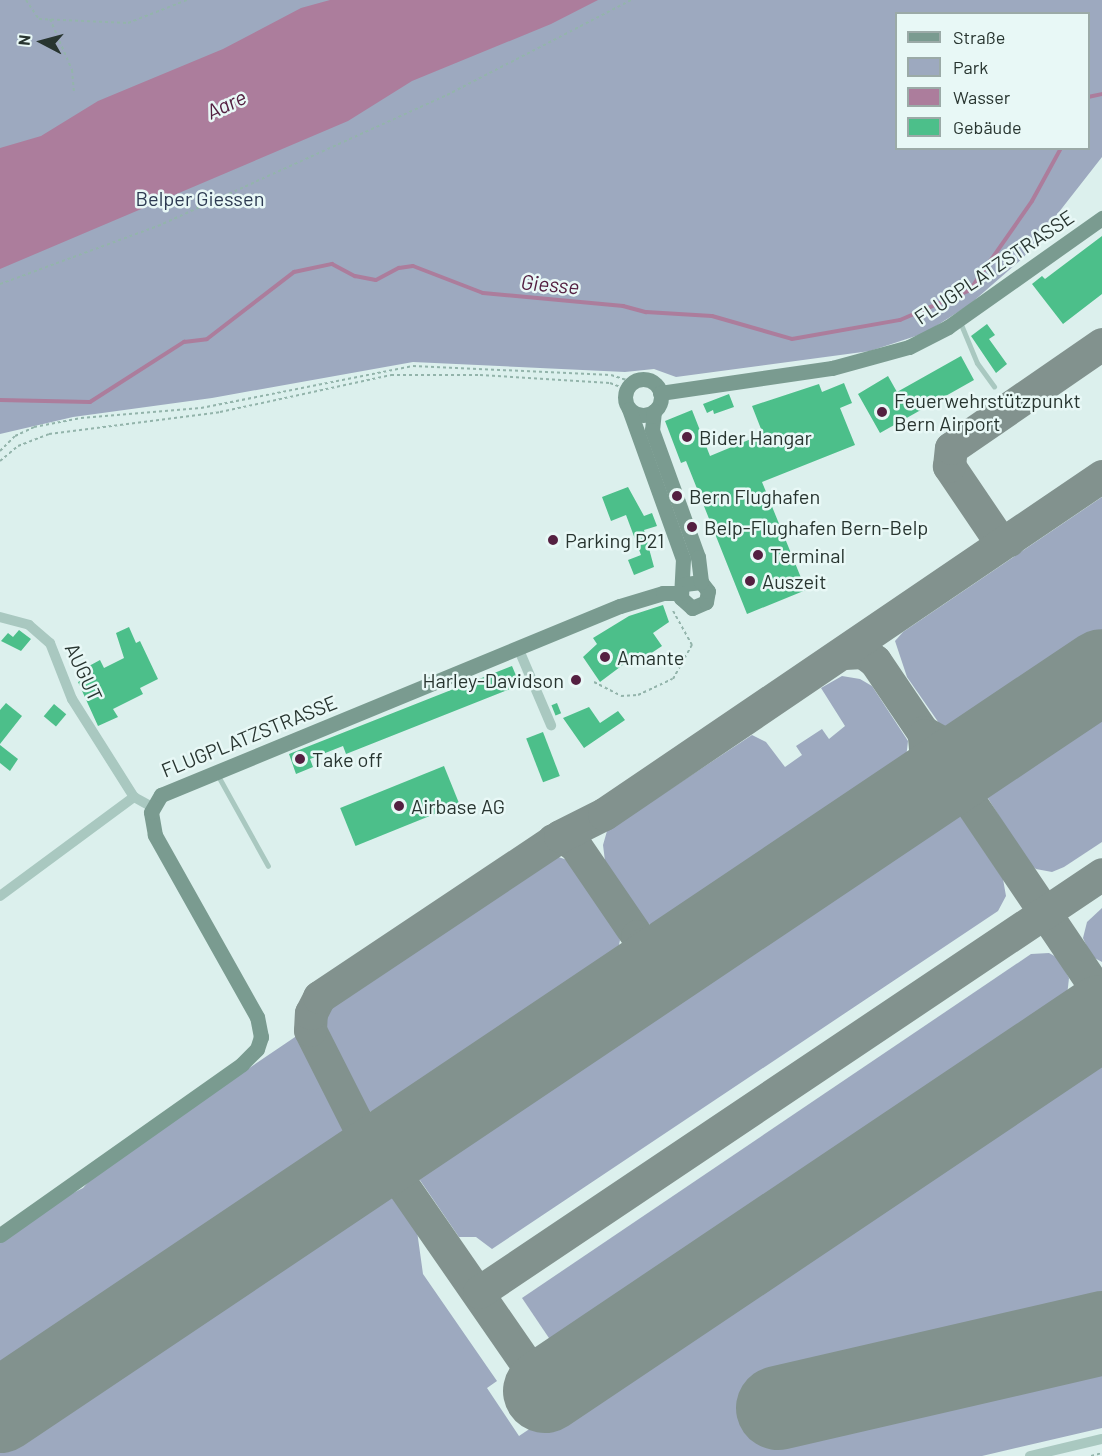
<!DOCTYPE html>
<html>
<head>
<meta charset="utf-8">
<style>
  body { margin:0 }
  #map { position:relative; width:1102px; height:1456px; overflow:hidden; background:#dcf0ed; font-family:Barlow,sans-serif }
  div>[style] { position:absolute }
  .green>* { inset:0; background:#9da9bf }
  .water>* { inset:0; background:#ac7d9c }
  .stream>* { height:4px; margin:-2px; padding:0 2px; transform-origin:2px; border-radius:2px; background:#ac7d9c }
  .taxiway>* { height:33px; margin:-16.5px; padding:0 16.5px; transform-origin:16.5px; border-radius:16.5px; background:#82928e }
  .runway>* { height:84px; margin:-42px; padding:0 42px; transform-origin:42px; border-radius:42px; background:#82928e }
  .building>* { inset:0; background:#4cbf8a; transform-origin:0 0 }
  .path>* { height:2px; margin-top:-1px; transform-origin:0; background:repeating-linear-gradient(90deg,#93b4ab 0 3px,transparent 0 6px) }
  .lane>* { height:5px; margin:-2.5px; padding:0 2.5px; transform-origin:2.5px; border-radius:2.5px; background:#a9c8c0 }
  .street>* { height:10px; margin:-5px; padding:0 5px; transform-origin:5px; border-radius:5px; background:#a9c8c0 }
  .secondary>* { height:15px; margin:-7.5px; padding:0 7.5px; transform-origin:7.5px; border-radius:7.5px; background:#7a9b90 }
  .secondary>.ring { margin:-7.5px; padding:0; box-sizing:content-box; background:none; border:15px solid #7a9b90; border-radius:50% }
  .dots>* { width:16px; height:16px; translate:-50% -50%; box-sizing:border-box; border:3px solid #e8f8f6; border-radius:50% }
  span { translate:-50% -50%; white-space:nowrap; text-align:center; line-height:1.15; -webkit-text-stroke:5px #e8f8f6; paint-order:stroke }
  .park-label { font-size:20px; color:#2d3a52 }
  .street-label { font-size:20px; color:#283530 }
  .poi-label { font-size:20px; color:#283530 }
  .left { translate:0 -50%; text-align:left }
  .right { translate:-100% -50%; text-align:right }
  .water-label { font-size:21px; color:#542041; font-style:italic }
  .legend { position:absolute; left:895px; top:12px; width:195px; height:138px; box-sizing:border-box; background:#e8f8f6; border:2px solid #9baaa7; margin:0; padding:8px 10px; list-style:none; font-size:18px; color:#283530 }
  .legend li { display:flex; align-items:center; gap:12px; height:30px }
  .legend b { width:30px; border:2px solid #9baaa7 }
  .north { position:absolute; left:12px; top:12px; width:60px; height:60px; -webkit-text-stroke:4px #e8f8f6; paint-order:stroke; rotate:276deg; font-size:16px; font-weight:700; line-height:24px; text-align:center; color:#283530 }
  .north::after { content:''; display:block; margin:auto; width:21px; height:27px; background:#283530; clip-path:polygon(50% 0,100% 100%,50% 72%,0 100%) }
</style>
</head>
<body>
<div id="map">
  <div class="green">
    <div style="clip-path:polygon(evenodd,0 0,1102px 0,1102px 157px,1023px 258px,969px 305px,925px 333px,870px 351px,676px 377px,654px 369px,625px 372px,413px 362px,212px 398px,73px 417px,0 434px,0 0,896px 14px,1088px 14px,1088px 148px,896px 148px,896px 14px)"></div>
    <div style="clip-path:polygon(1102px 497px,1102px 636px,965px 728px,941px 726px,907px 677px,895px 641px,903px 632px)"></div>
    <div style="clip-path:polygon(842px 676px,860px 679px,872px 686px,908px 741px,905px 767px,679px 922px,664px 928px,646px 923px,605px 861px,603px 845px,607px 831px,752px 735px,766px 742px,785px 767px,802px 755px,796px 746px,822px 729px,829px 739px,845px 726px,821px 688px)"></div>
    <div style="clip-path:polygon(1102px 706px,1102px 842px,1064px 867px,1052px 872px,1036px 869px,1028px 863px,981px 787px)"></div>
    <div style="clip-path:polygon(954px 806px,1003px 879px,1006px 896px,998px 911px,492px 1249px,476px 1237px,459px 1237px,413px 1170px)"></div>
    <div style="clip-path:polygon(550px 854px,570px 861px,615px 928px,620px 940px,616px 959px,605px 971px,404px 1107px,384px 1114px,369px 1111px,358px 1100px,322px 1035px,319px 1019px,322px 1007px,385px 960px)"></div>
    <div style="clip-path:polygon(1102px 908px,1102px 962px,1091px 956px,1083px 938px,1087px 922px)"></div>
    <div style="clip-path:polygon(1049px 953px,1058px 958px,1069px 978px,1067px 996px,1060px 1006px,553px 1344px,522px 1298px,1031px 954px)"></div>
    <div style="clip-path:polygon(298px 1035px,349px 1129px,346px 1143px,0 1377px,0 1240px,49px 1205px,83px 1188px,99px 1170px)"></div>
    <div style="clip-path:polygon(1102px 1045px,1102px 1307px,752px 1390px,764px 1446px,1102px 1365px,1102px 1428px,982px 1456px,0 1456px,0 1447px,393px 1183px,417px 1231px,423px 1274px,497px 1381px,487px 1388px,519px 1436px)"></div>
  </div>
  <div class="water">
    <div style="clip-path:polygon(330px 0,598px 0,551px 24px,412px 81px,348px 121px,0 269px,0 148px,41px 136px,98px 101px,223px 49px,301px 8px)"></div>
  </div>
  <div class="stream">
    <div style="left:1088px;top:97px;width:14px;rotate:-12deg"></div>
    <div style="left:0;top:400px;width:90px;rotate:1.3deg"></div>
    <div style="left:90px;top:402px;width:112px;rotate:-32.6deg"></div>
    <div style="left:184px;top:342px;width:23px;rotate:-7deg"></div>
    <div style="left:207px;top:339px;width:110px;rotate:-37.6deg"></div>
    <div style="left:294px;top:272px;width:39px;rotate:-12deg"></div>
    <div style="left:332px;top:264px;width:26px;rotate:28deg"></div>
    <div style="left:355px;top:276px;width:21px;rotate:11deg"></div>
    <div style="left:376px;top:280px;width:26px;rotate:-28deg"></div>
    <div style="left:399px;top:268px;width:14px;rotate:-8deg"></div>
    <div style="left:413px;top:266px;width:75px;rotate:21.1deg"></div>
    <div style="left:483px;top:293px;width:141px;rotate:5.3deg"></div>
    <div style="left:623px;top:306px;width:24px;rotate:15deg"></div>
    <div style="left:646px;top:312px;width:66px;rotate:3.5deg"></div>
    <div style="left:712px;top:316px;width:83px;rotate:16deg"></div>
    <div style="left:792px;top:339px;width:110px;rotate:-10deg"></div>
    <div style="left:900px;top:320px;width:76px;rotate:-23.2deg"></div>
    <div style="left:970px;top:290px;width:108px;rotate:-55.1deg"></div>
    <div style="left:1032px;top:201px;width:60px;rotate:-61.3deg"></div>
  </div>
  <div class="taxiway">
    <div style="left:1009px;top:540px;width:12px;rotate:-166deg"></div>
    <div style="left:997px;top:537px;width:86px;rotate:-124.1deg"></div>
    <div style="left:949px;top:466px;width:18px;rotate:-84deg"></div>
    <div style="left:951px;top:448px;width:183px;rotate:-34.6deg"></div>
    <div style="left:844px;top:653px;width:19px;rotate:-3deg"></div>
    <div style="left:863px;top:652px;width:15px;rotate:37deg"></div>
    <div style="left:875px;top:661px;width:406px;rotate:56deg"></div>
    <div style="left:923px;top:732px;width:39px;rotate:29deg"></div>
    <div style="left:957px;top:751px;width:19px;rotate:-3deg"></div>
    <div style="left:976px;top:750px;width:23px;rotate:-23deg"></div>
    <div style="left:906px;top:802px;width:37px;rotate:-56deg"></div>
    <div style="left:927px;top:771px;width:36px;rotate:-95deg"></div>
    <div style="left:553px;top:840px;width:11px;rotate:-10deg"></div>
    <div style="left:564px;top:838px;width:13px;rotate:32deg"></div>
    <div style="left:575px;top:845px;width:110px;rotate:55.7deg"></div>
    <div style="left:637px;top:936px;width:28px;rotate:75deg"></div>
    <div style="left:644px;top:963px;width:32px;rotate:122deg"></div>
    <div style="left:637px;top:936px;width:10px;rotate:53deg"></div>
    <div style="left:643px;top:944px;width:18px;rotate:22deg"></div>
    <div style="left:660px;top:951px;width:17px"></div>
    <div style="left:677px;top:951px;width:19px;rotate:-21deg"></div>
    <div style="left:361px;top:1125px;width:323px;rotate:55.3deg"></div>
    <div style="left:361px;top:1125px;width:15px;rotate:42deg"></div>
    <div style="left:372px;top:1135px;width:17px;rotate:13deg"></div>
    <div style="left:389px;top:1139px;width:31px;rotate:-21deg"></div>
    <div style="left:331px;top:1188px;width:36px;rotate:-39deg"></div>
    <div style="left:359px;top:1165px;width:25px;rotate:-74deg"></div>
    <div style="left:366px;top:1141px;width:124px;rotate:-116.8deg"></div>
    <div style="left:310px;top:1030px;width:17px;rotate:-87deg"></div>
    <div style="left:311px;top:1013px;width:18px;rotate:-63deg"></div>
    <div style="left:319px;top:997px;width:290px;rotate:-33.7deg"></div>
    <div style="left:560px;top:836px;width:49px;rotate:-26.6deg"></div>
    <div style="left:604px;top:814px;width:602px;rotate:-34.17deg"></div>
    <div style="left:479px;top:1292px;width:750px;rotate:-33.86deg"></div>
  </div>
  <div class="runway">
    <div style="left:545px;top:1391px;width:671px;rotate:-33.88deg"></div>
    <div style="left:778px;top:1408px;width:333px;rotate:-13deg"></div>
    <div style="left:0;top:1411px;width:1327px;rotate:-33.88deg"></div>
  </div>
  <div class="building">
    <div style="clip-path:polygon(1102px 236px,1102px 294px,1063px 324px,1032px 284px,1042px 276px,1045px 279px)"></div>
    <div style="clip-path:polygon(987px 324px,995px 335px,989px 339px,1007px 364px,996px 373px,971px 336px)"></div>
    <div style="clip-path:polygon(961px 356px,974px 380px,880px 433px,858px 394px,888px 376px,897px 392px)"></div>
    <div style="clip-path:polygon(844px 383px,852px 403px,840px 408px,855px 445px,762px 482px,806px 590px,747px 614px,686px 461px,681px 463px,665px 421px,692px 410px,710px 456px,763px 434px,752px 406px,819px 384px,822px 392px)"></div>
    <div style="clip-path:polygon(729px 394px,734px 407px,714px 414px,713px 410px,707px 413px,703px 404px)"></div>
    <div style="clip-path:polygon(628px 487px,644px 516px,652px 513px,657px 526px,644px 530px,654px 567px,634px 575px,628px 560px,641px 555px,626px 515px,611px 521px,602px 497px)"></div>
    <div style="clip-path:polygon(663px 605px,669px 622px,653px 633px,662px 646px,644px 658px,640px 652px,600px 682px,583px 657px,597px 644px,593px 638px,629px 616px)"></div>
    <div style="clip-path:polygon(129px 627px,136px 643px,140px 641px,158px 679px,140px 688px,143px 694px,113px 709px,118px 717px,98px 726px,78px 682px,93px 675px,89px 666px,100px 660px,104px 668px,124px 658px,116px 633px)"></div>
    <div style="clip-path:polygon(19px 630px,31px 639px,21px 651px,1px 641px,8px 633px,13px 637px)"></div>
    <div style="clip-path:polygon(512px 666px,520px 685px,346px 754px,343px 746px,310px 759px,313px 767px,296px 774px,289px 754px)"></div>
    <div style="clip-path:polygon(6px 703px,22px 716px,0 744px,0 710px)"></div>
    <div style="left:557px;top:703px;width:11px;height:6px;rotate:68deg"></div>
    <div style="left:54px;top:704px;width:16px;height:16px;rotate:40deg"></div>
    <div style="clip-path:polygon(589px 707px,600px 723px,618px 711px,625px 720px,584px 748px,563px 718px)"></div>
    <div style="left:543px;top:732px;width:47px;height:18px;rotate:69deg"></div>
    <div style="clip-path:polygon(0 745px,18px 759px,10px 771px,0 763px)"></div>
    <div style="left:444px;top:766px;width:41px;height:112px;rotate:68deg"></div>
  </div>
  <div class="path">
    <div style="left:26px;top:0;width:23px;rotate:56deg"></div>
    <div style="left:39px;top:19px;width:89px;rotate:2.6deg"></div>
    <div style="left:128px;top:23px;width:63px;rotate:-21.3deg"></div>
    <div style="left:50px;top:19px;width:56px;rotate:66.7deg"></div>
    <div style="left:72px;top:70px;width:22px;rotate:85deg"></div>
    <div style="left:0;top:284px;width:168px;rotate:-20.2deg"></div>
    <div style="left:158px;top:226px;width:317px;rotate:-24.4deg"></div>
    <div style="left:447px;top:95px;width:207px;rotate:-27.3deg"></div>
    <div style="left:0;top:451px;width:21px;rotate:-45deg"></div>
    <div style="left:15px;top:436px;width:21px;rotate:-25deg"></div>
    <div style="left:34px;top:427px;width:48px;rotate:-10.8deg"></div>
    <div style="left:81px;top:418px;width:120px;rotate:-4.8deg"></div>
    <div style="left:201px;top:408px;width:216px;rotate:-11.2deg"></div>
    <div style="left:413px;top:366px;width:198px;rotate:2.6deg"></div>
    <div style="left:611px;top:375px;width:22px;rotate:18deg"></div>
    <div style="left:0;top:461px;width:23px;rotate:-40deg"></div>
    <div style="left:18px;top:446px;width:33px;rotate:-21deg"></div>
    <div style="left:49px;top:434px;width:172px;rotate:-7.3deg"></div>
    <div style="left:220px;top:412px;width:175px;rotate:-12.2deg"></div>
    <div style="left:391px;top:375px;width:89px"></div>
    <div style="left:480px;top:375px;width:130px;rotate:3.5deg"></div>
    <div style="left:610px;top:383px;width:17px;rotate:21deg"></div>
    <div style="left:594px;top:682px;width:30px;rotate:27deg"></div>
    <div style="left:621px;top:696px;width:17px;rotate:-3deg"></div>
    <div style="left:638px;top:695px;width:38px;rotate:-25deg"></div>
    <div style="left:673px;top:679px;width:39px;rotate:-61deg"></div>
    <div style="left:692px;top:645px;width:39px;rotate:-119deg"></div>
    <div style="left:1091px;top:1456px;width:11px;rotate:-15deg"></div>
  </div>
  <div class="lane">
    <div style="left:960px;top:322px;width:44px;rotate:67.5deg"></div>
    <div style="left:977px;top:363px;width:29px;rotate:54deg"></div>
    <div style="left:217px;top:774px;width:105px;rotate:61deg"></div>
  </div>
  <div class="street">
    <div style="left:0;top:617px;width:30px;rotate:15deg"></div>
    <div style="left:29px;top:625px;width:28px;rotate:41deg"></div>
    <div style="left:50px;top:643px;width:60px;rotate:68.6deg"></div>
    <div style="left:72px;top:699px;width:116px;rotate:57.7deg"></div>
    <div style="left:519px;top:650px;width:82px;rotate:66.9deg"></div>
    <div style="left:0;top:896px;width:167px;rotate:-36.5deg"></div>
    <div style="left:134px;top:797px;width:21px;rotate:29deg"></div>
    <div style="left:1030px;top:1456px;width:74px;rotate:-13.3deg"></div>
  </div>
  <div class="secondary">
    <div class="ring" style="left:625px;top:379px;width:21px;height:21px"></div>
    <div style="left:660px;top:393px;width:174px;rotate:-8.3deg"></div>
    <div style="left:832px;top:368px;width:80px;rotate:-15.3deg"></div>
    <div style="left:909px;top:347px;width:44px;rotate:-27.1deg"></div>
    <div style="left:948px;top:327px;width:189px;rotate:-35.3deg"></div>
    <div style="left:629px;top:409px;width:159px;rotate:70.2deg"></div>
    <div style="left:683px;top:559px;width:39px;rotate:93deg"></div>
    <div style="left:681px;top:598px;width:15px;rotate:42deg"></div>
    <div style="left:692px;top:608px;width:15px;rotate:-23deg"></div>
    <div style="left:706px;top:602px;width:11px;rotate:-80deg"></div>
    <div style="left:708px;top:591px;width:11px;rotate:-128deg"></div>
    <div style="left:701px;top:582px;width:17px;rotate:173deg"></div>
    <div style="left:654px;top:411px;width:19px;rotate:96deg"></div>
    <div style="left:652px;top:430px;width:135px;rotate:70.1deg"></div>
    <div style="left:698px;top:557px;width:25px;rotate:83deg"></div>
    <div style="left:0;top:1235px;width:296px;rotate:-35.2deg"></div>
    <div style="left:242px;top:1064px;width:21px;rotate:-45deg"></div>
    <div style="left:257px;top:1049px;width:13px;rotate:-72deg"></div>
    <div style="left:261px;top:1037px;width:20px;rotate:-101deg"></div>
    <div style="left:257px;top:1017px;width:209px;rotate:-119.3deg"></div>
    <div style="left:155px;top:835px;width:23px;rotate:-100deg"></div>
    <div style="left:151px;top:812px;width:20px;rotate:-60deg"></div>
    <div style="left:161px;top:795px;width:496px;rotate:-22.4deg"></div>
    <div style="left:620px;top:606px;width:45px;rotate:-16.8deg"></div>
    <div style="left:663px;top:593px;width:18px"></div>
  </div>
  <div class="dots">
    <div style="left:882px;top:412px;background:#542041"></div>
    <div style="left:687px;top:437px;background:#542041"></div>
    <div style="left:677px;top:496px;background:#542041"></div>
    <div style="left:692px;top:527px;background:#542041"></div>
    <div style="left:553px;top:540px;background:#542041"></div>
    <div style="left:758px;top:555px;background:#542041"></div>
    <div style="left:750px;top:581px;background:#542041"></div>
    <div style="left:605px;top:657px;background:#542041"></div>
    <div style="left:576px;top:680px;background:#542041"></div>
    <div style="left:300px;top:759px;background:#542041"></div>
    <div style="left:399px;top:806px;background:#542041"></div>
  </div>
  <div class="park-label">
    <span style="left:200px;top:198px">Belper Giessen</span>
  </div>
  <div class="street-label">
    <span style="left:994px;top:267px;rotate:-34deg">FLUGPLATZSTRASSE</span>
    <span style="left:84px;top:672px;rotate:65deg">AUGUT</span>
    <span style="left:249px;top:736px;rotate:-22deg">FLUGPLATZSTRASSE</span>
  </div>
  <div class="poi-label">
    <span class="left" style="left:894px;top:412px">Feuerwehrstützpunkt<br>Bern Airport</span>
    <span class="left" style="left:699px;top:437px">Bider Hangar</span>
    <span class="left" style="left:689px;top:496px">Bern Flughafen</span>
    <span class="left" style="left:704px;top:527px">Belp-Flughafen Bern-Belp</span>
    <span class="left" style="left:565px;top:540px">Parking P21</span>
    <span class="left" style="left:770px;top:555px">Terminal</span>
    <span class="left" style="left:762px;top:581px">Auszeit</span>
    <span class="left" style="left:617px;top:657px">Amante</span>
    <span class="right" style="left:564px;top:680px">Harley-Davidson</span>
    <span class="left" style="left:312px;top:759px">Take off</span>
    <span class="left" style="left:411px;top:806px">Airbase AG</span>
  </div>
  <div class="water-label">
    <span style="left:226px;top:104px;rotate:-25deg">Aare</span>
    <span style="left:550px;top:284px;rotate:5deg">Giesse</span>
  </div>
  <ul class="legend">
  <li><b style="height:8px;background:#7a9b90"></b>Straße</li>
  <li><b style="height:16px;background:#9da9bf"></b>Park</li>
  <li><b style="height:16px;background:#ac7d9c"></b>Wasser</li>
  <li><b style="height:16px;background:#4cbf8a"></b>Gebäude</li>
  </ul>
  <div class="north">N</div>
</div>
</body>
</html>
